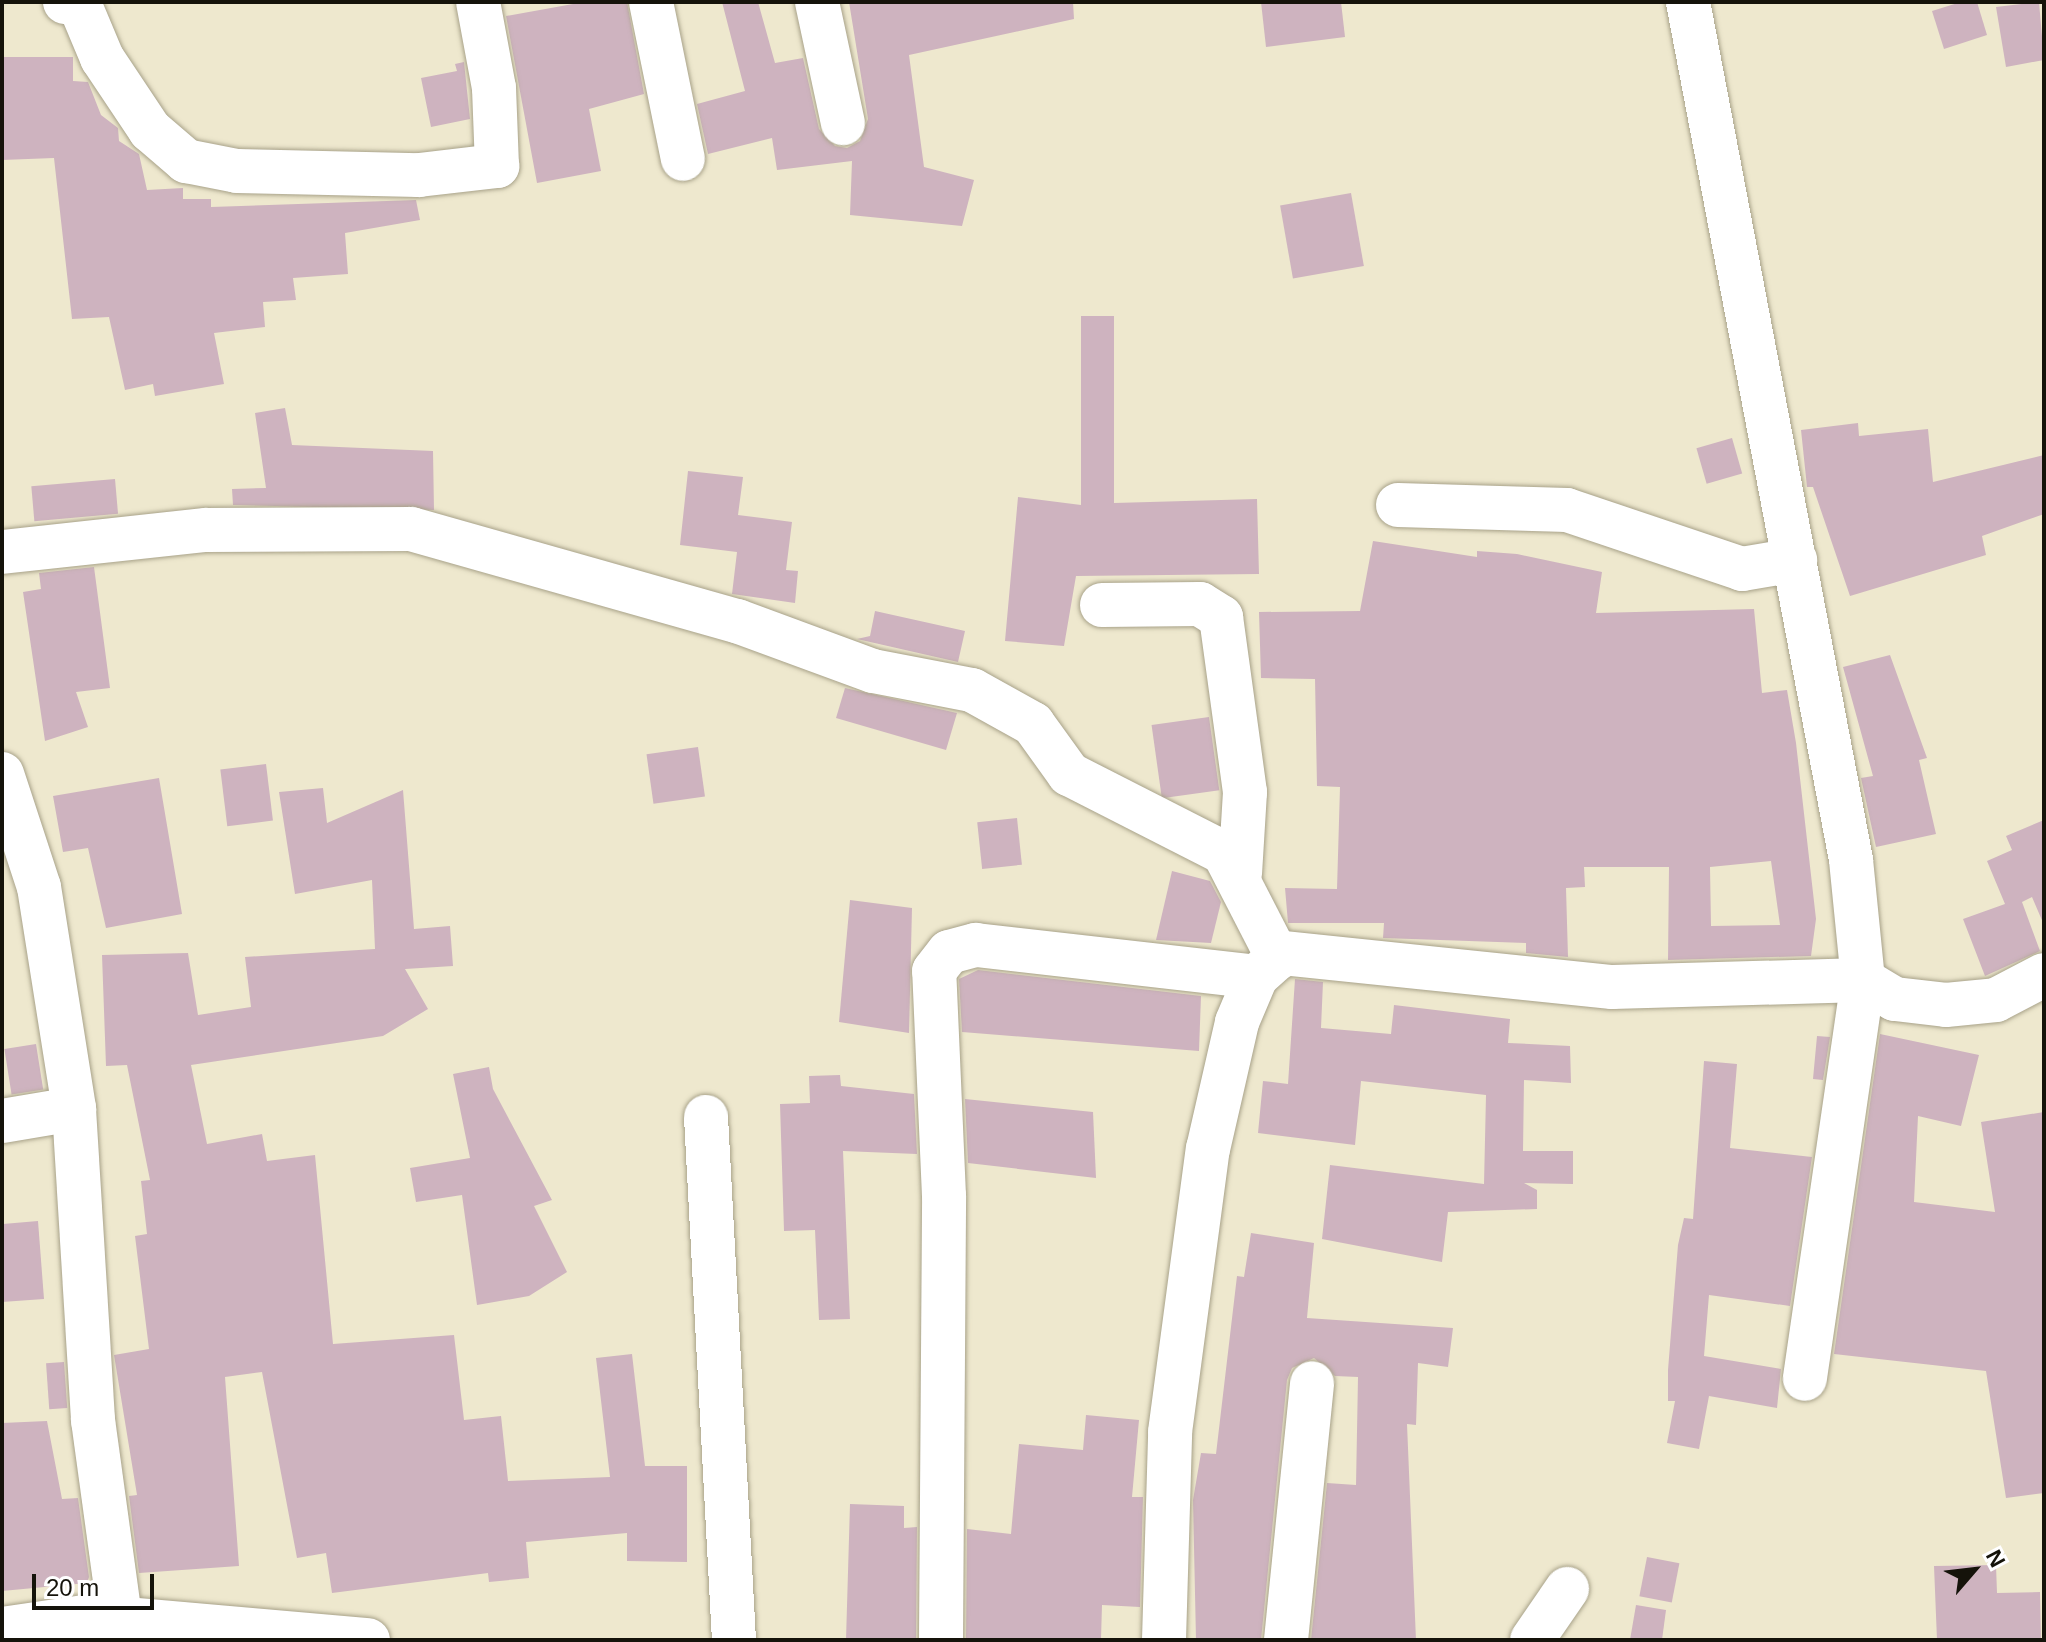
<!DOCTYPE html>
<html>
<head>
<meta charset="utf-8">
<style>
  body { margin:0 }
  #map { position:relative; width:2046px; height:1642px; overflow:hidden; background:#eee8ce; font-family:Helvetica,sans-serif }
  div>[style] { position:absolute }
  .building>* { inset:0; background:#ceb3bf; transform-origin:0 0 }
  .roads { filter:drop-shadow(0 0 2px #a8a289) drop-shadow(0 0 2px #a8a289) }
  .minor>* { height:44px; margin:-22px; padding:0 22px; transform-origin:22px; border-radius:22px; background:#fff }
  span { translate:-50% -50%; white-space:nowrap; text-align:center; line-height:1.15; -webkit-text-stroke:8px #fff; paint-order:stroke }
  .frame { position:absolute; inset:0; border:4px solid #15130a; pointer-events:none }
  .north { position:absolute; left:1934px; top:1530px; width:80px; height:80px; -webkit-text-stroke:6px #fff; paint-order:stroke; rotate:62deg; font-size:22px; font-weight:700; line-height:32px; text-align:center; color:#15130a }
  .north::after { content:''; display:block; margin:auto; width:28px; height:36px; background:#15130a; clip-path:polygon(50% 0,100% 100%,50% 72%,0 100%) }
  .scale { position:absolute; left:32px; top:1574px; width:122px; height:36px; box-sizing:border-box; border:4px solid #15130a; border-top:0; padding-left:10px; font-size:24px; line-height:28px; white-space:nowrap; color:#15130a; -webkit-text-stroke:6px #fff; paint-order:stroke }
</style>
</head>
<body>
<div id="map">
  <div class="building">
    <div style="clip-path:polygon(584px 2px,627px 2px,644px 94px,589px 109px,601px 171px,537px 183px,506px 16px)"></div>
    <div style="clip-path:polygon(722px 2px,758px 2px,775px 63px,803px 58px,819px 129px,835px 146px,847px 148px,860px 141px,868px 119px,849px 2px,1073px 2px,1074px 19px,909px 55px,924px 167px,974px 180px,962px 226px,850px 215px,852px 161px,777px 170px,772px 138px,708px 154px,697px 104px,745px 91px)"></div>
    <div style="clip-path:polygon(1261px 2px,1341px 2px,1345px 37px,1266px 47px)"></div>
    <div style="clip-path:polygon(1961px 2px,1977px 2px,1987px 35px,1944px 49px,1932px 11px)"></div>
    <div style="clip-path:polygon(2039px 2px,2044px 60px,2006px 67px,1996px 7px)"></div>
    <div style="clip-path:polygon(2px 57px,73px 57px,73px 81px,88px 82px,101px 115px,118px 128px,119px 141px,139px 154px,147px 190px,183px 188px,183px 199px,211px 199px,211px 207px,416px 200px,420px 220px,345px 233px,348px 274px,293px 278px,296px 300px,263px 302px,265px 327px,214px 333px,224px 384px,155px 396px,153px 384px,125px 390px,109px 317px,72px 319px,54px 158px,2px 160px)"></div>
    <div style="clip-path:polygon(464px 62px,470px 119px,431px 127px,421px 78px,457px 71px,455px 64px)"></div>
    <div style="left:1351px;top:193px;width:74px;height:72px;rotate:80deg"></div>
    <div style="clip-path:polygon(1081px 316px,1114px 316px,1114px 503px,1257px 499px,1259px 574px,1076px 576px,1064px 646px,1005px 641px,1018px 497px,1081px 505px)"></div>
    <div style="clip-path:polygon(285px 408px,292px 445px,433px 451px,434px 510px,233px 505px,232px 489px,266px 488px,255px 413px)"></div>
    <div style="clip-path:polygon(1858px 423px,1859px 436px,1928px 429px,1933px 482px,2044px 455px,2044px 514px,1982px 536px,1986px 555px,1850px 596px,1813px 487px,1807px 487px,1801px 430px)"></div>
    <div style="left:1732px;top:438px;width:37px;height:37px;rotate:74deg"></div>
    <div style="clip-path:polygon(688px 471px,743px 477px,738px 515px,792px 522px,786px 570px,798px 571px,795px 603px,732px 594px,737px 552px,680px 545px)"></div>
    <div style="left:115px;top:479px;width:35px;height:84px;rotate:85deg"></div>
    <div style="clip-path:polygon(evenodd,1373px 541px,1477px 557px,1477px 551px,1517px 554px,1602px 572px,1596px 613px,1754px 609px,1762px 693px,1787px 690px,1796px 743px,1816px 919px,1811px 956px,1668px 960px,1669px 867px,1584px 867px,1585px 887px,1566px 888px,1568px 957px,1526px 953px,1526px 943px,1383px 938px,1384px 923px,1288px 923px,1285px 888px,1337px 889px,1340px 787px,1317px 786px,1315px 679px,1261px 678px,1259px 612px,1360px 611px,1373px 541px,1771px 861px,1780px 925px,1711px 926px,1710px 867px,1771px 861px)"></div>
    <div style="clip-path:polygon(94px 567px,110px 688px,76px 692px,88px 727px,45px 741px,23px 592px,41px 589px,39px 573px)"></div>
    <div style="clip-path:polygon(875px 611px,965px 631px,958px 662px,857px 639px,870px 636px)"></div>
    <div style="clip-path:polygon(1890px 655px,1927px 758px,1919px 760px,1936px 834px,1876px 847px,1861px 778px,1873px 776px,1843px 667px)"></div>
    <div style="clip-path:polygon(845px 688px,957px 713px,946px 750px,836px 718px)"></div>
    <div style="left:1209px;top:717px;width:74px;height:58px;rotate:82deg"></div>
    <div style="left:698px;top:747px;width:50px;height:52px;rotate:82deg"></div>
    <div style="left:266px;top:764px;width:57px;height:46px;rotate:83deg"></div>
    <div style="clip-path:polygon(159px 778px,182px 914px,106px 928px,88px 848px,63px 852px,53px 796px)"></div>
    <div style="clip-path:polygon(323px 788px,327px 823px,403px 790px,414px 929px,450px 926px,453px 966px,405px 969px,428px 1009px,383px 1036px,191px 1065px,207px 1144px,262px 1134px,267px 1161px,315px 1155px,333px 1344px,454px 1335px,464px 1420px,501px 1416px,508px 1481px,610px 1477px,596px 1358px,632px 1354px,645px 1466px,687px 1466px,687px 1562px,627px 1561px,627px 1533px,526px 1542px,529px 1578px,489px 1582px,488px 1573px,332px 1593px,326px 1553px,297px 1558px,262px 1372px,225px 1377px,239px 1566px,139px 1573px,129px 1496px,137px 1495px,114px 1355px,149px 1349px,135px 1236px,147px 1234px,141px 1181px,150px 1180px,127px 1065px,106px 1066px,102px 955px,188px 953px,198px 1015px,251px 1007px,245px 957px,375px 949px,372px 880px,295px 894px,279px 792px)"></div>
    <div style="left:1017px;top:818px;width:47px;height:40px;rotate:84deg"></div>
    <div style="clip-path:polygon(2044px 820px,2044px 925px,2032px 897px,2022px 902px,2040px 951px,1985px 976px,1963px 919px,2005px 904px,1987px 861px,2012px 850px,2006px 836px)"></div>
    <div style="clip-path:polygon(1172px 871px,1210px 881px,1221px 902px,1211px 943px,1156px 940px)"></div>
    <div style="clip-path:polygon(850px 900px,912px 908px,909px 1033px,839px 1022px)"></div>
    <div style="clip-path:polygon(978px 970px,1201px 996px,1199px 1051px,962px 1032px,959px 979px)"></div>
    <div style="clip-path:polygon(1295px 979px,1323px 982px,1321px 1028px,1391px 1034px,1394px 1005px,1510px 1019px,1508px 1043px,1570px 1046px,1571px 1083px,1524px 1080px,1523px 1151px,1573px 1151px,1573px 1184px,1524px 1183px,1537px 1190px,1537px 1209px,1448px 1212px,1442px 1262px,1322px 1239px,1330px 1165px,1484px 1184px,1486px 1095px,1361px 1081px,1355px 1145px,1258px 1133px,1263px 1081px,1288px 1084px)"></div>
    <div style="clip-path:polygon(1880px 1034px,1979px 1055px,1961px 1126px,1918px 1116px,1914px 1202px,1995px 1212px,1981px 1122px,2044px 1112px,2044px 1493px,2006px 1498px,1986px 1371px,1834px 1354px)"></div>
    <div style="clip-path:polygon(1817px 1036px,1830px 1037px,1823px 1080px,1813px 1079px)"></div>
    <div style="left:36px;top:1044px;width:46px;height:32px;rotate:81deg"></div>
    <div style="clip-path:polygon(1704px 1061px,1737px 1064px,1730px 1148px,1812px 1157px,1790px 1306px,1709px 1295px,1704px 1356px,1781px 1369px,1777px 1408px,1709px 1396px,1699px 1449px,1667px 1443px,1675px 1401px,1668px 1401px,1668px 1370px,1678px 1245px,1684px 1218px,1693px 1219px)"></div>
    <div style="clip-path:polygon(489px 1067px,493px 1089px,552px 1200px,534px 1206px,567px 1272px,529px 1296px,477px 1305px,462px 1195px,416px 1202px,410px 1168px,470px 1158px,453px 1074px)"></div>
    <div style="clip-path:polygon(840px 1075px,841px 1086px,914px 1094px,917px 1154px,843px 1151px,850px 1319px,819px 1320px,815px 1230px,784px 1231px,780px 1104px,810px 1103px,809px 1076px)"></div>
    <div style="clip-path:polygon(965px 1099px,1093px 1112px,1096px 1178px,968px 1163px)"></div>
    <div style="clip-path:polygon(38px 1221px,44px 1299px,2px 1302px,3px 1224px)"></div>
    <div style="clip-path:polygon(1251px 1233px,1314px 1243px,1307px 1318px,1453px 1328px,1448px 1367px,1418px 1363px,1416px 1425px,1407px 1424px,1416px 1640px,1311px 1640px,1327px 1483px,1356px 1485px,1358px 1377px,1335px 1376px,1314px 1358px,1292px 1368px,1287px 1380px,1261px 1640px,1196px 1640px,1193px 1500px,1201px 1453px,1216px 1454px,1237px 1276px,1244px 1277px)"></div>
    <div style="left:64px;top:1362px;width:46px;height:18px;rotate:86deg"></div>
    <div style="clip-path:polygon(1086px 1415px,1139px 1420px,1132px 1497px,1143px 1497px,1140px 1607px,1102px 1605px,1101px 1639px,966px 1640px,967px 1529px,1011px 1534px,1019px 1444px,1083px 1450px)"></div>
    <div style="clip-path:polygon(47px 1421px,62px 1499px,78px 1498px,89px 1577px,87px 1583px,2px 1591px,2px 1423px)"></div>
    <div style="clip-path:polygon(850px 1504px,904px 1506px,904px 1528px,917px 1527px,916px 1640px,846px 1640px)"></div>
    <div style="left:1647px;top:1557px;width:33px;height:40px;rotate:11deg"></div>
    <div style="clip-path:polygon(1996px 1565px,1997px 1593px,2040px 1592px,2041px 1640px,1937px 1640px,1934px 1566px)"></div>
    <div style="clip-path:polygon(1636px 1605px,1666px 1610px,1662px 1640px,1630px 1640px)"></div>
  </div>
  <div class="roads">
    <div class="minor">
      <div style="left:65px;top:2px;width:14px;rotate:4deg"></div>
      <div style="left:79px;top:3px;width:60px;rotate:67.3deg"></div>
      <div style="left:102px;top:58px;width:87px;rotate:56.3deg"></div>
      <div style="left:150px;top:130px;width:48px;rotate:40.7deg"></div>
      <div style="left:186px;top:161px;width:52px;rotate:11.1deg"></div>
      <div style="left:237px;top:171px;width:182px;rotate:1.3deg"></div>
      <div style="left:419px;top:175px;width:79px;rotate:-6.6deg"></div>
      <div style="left:497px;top:166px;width:78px;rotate:-92.2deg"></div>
      <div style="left:494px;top:88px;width:87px;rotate:-100.5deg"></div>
      <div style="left:651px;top:2px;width:160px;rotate:78.5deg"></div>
      <div style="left:817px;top:2px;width:124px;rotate:77.9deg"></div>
      <div style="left:1688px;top:2px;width:873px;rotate:79.24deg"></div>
      <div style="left:1851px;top:860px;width:121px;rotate:84.3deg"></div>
      <div style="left:1863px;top:980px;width:37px;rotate:31deg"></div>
      <div style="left:1895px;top:999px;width:51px;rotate:6.7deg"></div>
      <div style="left:1946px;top:1005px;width:50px;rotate:-5.7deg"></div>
      <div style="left:1996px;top:1000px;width:54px;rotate:-27.5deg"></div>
      <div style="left:1398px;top:505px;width:169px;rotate:1.7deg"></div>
      <div style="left:1567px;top:510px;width:185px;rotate:18.6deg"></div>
      <div style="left:1742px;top:569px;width:54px;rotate:-9.6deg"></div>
      <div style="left:2px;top:552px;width:205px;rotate:-6.2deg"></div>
      <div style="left:206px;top:530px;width:205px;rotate:-0.3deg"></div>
      <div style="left:411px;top:529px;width:339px;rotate:15.8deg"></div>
      <div style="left:737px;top:621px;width:145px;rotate:20.2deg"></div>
      <div style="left:873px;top:671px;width:101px;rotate:10.9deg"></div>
      <div style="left:972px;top:690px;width:70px;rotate:29.1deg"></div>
      <div style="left:1033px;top:724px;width:62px;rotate:54.2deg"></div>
      <div style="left:1069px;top:774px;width:174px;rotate:27deg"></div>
      <div style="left:1224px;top:853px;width:118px;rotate:62.8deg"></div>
      <div style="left:1102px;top:605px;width:98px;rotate:-0.6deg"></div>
      <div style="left:1200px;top:604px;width:25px;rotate:32deg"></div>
      <div style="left:1221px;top:617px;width:177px;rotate:82.2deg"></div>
      <div style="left:1245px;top:792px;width:81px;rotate:93.5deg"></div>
      <div style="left:2px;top:774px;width:119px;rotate:71.9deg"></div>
      <div style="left:39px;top:887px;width:225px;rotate:81deg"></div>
      <div style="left:74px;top:1109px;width:312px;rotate:86.5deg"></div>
      <div style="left:93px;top:1420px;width:200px;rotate:82.2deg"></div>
      <div style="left:706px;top:1117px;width:524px;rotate:86.94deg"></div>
      <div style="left:2px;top:1121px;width:73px;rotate:-9.5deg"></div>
      <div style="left:2px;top:1629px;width:90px;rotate:-8.3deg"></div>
      <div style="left:91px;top:1616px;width:278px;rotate:5deg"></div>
      <div style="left:941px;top:1640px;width:444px;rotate:-89.6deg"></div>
      <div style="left:944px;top:1196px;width:225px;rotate:-92.5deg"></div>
      <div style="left:934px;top:971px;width:24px;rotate:-52deg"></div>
      <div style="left:949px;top:952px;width:28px;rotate:-15deg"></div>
      <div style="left:976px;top:945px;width:282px;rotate:6.5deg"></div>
      <div style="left:1164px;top:1640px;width:208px;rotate:-88.3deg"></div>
      <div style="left:1170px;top:1432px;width:286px;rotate:-82.4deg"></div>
      <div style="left:1208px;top:1149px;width:130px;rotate:-77.1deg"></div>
      <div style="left:1237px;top:1022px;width:49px;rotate:-67.1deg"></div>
      <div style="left:1256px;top:977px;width:36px;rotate:-42deg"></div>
      <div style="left:1283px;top:953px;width:331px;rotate:5.9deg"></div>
      <div style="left:1612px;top:987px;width:251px;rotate:-1.6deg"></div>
      <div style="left:1863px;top:980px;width:403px;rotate:98.3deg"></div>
      <div style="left:1286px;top:1640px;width:258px;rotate:-84.2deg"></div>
      <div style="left:1532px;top:1640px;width:62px;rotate:-55.5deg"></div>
    </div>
  </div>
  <div class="frame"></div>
  <div class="north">N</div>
  <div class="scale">20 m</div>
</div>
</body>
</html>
